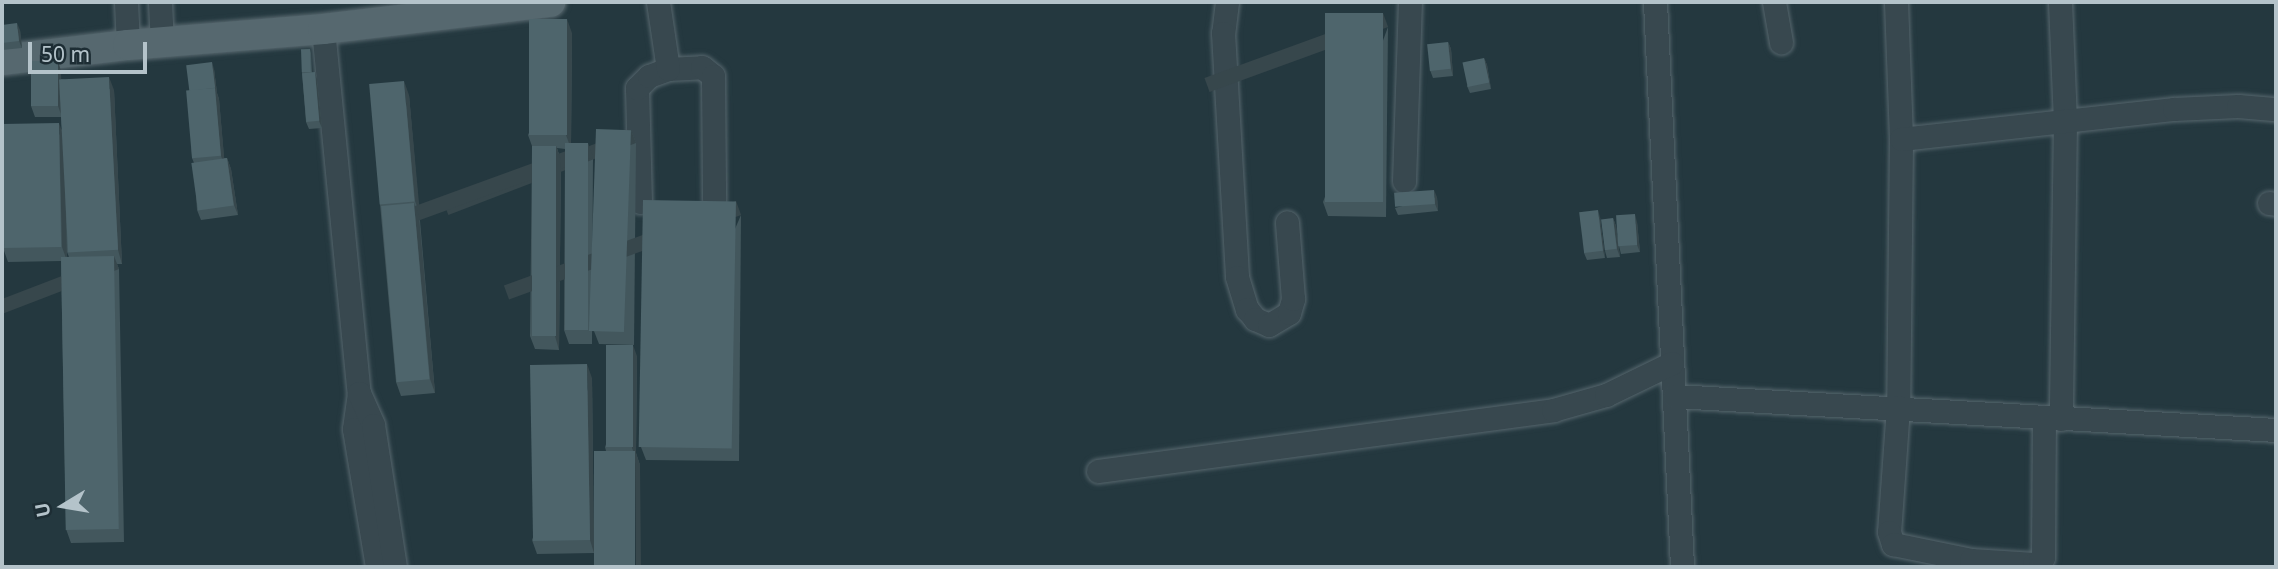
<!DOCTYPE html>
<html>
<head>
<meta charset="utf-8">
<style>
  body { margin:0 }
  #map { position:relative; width:2278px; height:569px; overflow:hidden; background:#24383f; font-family:"Noto Sans",sans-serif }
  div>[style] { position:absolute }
  .roads { filter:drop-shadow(0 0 2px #56666d) drop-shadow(0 0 2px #56666d) }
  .minor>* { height:23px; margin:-11.5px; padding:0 11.5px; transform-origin:11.5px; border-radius:11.5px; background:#38484f }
  .major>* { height:30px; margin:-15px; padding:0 15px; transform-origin:15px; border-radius:15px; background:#56686f }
  .wall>* { inset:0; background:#43575d }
  .shaded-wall>* { inset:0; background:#37474c; transform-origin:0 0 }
  .building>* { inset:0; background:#4e656c; transform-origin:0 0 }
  span { translate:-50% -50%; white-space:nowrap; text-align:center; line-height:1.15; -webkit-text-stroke:5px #1d2d34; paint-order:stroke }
  .frame { position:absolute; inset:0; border:4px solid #b4c3ca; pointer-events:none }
  .north { position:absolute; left:28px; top:471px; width:70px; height:70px; -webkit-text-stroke:5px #1d2d34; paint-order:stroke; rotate:259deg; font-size:19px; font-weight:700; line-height:28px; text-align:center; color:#b4c3ca }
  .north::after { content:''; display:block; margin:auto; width:24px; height:32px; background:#b4c3ca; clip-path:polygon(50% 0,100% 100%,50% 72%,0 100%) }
  .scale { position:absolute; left:28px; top:42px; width:119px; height:32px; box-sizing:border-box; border:4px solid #b4c3ca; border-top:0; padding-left:9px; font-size:21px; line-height:24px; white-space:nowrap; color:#b4c3ca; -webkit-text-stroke:5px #1d2d34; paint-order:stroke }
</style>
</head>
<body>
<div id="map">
  <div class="roads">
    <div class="minor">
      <div style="left:126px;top:2px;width:43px;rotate:87.3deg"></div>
      <div style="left:160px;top:2px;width:42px;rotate:87.3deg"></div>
      <div style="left:1227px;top:2px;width:31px;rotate:97deg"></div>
      <div style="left:1223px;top:33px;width:244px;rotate:86.7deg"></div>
      <div style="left:1237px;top:277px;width:34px;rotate:73deg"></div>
      <div style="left:1247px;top:309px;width:13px;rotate:51deg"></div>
      <div style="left:1255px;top:319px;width:15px;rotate:23deg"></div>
      <div style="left:1269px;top:325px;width:23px;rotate:-31deg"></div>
      <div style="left:1289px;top:313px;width:15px;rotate:-74deg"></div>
      <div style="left:1293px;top:299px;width:77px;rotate:-94.5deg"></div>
      <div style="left:1655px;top:2px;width:566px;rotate:87.26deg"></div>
      <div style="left:1774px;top:2px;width:41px;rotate:80.1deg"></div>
      <div style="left:1896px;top:2px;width:137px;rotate:87.9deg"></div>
      <div style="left:1901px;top:139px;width:268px;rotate:90.6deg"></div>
      <div style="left:1898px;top:407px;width:125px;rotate:94.1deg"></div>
      <div style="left:1889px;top:532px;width:13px;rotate:72deg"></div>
      <div style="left:1893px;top:544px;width:80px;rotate:11.6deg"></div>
      <div style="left:1971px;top:560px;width:63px;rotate:3.6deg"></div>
      <div style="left:2034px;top:564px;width:7px;rotate:-27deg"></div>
      <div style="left:2040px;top:561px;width:5px;rotate:-53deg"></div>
      <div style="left:2043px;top:557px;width:138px;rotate:-89.6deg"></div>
      <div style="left:2060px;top:2px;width:118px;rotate:87.6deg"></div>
      <div style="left:2065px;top:120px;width:299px;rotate:90.8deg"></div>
      <div style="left:323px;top:29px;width:366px;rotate:84.4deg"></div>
      <div style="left:359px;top:393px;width:36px;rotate:98deg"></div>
      <div style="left:354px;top:429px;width:140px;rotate:80.5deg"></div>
      <div style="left:668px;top:69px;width:34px;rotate:-3deg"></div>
      <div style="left:702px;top:67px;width:14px;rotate:39deg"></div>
      <div style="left:713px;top:76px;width:123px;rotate:89.5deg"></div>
      <div style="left:1901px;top:139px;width:275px;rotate:-6.3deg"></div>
      <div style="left:2174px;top:109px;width:64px;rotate:-2.7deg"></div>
      <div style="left:2238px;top:106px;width:38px;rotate:5deg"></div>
      <div style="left:1404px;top:181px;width:179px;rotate:-88.1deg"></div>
      <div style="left:640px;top:202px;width:114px;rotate:-91.5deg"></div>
      <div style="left:637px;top:88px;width:17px;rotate:-45deg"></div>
      <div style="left:649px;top:76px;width:20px;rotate:-20deg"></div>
      <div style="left:668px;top:69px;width:68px;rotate:-98.5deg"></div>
      <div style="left:2269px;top:203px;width:7px;rotate:8deg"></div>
      <div style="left:359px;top:393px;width:35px;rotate:66deg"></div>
      <div style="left:373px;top:425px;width:144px;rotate:81.2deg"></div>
      <div style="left:1674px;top:396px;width:603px;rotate:3.23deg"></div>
      <div style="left:1098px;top:471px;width:459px;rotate:-7.6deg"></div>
      <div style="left:1553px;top:410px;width:55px;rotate:-15.8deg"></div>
      <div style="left:1606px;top:395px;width:73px;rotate:-25.9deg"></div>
    </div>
    <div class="major">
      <div style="left:2px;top:60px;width:127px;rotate:-6.8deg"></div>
      <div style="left:128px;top:45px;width:196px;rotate:-4.7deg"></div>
      <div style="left:323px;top:29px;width:229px;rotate:-6.8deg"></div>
    </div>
  </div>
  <div class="wall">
    <div style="clip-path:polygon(2px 25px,20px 30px,22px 48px,2px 50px)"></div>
    <div style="clip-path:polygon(1388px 27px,1386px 217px,1328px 216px,1323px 202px)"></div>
    <div style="clip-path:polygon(572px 33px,571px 143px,593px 157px,592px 344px,569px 344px,564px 330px,565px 149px,557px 148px,561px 160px,559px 350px,535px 349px,530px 336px,532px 146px,528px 135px)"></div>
    <div style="clip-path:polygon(1448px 42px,1451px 49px,1453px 76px,1433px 78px,1430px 70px)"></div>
    <div style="clip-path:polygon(310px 49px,311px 53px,312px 72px,317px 79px,322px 128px,309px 129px,306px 122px,302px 72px)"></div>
    <div style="clip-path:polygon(1484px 58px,1487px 65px,1491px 89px,1470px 93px,1467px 86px)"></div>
    <div style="clip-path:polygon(214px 69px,217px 93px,219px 99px,224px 158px,227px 158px,231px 169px,238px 215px,201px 220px,197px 210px,194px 163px,192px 158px,189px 91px)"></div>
    <div style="clip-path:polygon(evenodd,61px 71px,61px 79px,114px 90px,122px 264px,117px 264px,119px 269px,124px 542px,71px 543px,66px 529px,61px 261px,8px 262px,3px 248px,62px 129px,61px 117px,35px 117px,31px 106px,61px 71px,66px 217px,67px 252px,69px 257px,67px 257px,66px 217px)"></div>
    <div style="clip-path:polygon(409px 95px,435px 393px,401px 396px,396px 382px,380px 204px)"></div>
    <div style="clip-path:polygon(631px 130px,636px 143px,634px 345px,599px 344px,594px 331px)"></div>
    <div style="clip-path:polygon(1437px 197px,1438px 211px,1398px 215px,1395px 208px)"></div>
    <div style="clip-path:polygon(741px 215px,739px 461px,646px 460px,641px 447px)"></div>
    <div style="clip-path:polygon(1600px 217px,1605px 258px,1587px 260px,1584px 253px)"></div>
    <div style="clip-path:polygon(1613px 218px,1616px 226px,1620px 257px,1607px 258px,1605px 251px)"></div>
    <div style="clip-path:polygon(1637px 222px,1640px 252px,1621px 254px,1619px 246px)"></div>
    <div style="clip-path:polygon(637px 356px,636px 453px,640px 465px,606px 451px,605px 447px)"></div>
    <div style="clip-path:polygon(592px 378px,594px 553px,537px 554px,532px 540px)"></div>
  </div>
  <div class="shaded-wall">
    <div style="left:1383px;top:13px;width:15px;height:190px;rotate:70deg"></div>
    <div style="clip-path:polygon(567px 19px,572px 33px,571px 149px,566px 135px)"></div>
    <div style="clip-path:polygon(17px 23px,20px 30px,22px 48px,19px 41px)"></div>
    <div style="clip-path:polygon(1448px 42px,1451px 49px,1453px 76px,1451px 69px)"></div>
    <div style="clip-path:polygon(1484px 58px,1487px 65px,1491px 89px,1489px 82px)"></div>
    <div style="clip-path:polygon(58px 61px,61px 71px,62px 117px,58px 106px)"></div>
    <div style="clip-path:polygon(212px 62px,214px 69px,217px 93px,219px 99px,225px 167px,221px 156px)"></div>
    <div style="clip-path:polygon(315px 72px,317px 79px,322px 128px,319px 121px)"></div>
    <div style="clip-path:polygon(109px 77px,114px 90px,122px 264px,118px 250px)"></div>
    <div style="clip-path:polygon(404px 81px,409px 95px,420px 214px,415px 201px)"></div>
    <div style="clip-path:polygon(59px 123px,64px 137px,67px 261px,62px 247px)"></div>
    <div style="left:631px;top:130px;width:14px;height:201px;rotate:69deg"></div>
    <div style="left:588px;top:143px;width:15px;height:187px;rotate:70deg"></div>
    <div style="clip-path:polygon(556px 146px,561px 160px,559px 350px,555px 336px)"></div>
    <div style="clip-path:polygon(227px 158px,231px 169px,238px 215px,234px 205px)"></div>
    <div style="clip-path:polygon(1434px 190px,1437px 197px,1438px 211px,1435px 204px)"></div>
    <div style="left:736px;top:201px;width:15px;height:247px;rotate:70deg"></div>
    <div style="clip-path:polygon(414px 203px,419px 216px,435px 393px,430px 379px)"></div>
    <div style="clip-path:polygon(1598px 210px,1600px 217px,1605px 258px,1603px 251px)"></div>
    <div style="clip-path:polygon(1635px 214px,1637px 222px,1640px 252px,1637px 245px)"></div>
    <div style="clip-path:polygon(1613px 218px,1616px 226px,1620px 257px,1617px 249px)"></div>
    <div style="left:114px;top:256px;width:14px;height:273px;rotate:69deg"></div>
    <div style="clip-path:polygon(633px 345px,637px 356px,636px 453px,640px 465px,641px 567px,636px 567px,635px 456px,632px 448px)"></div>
    <div style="clip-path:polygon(587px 364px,592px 378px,594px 553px,590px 540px)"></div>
  </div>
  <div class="building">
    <div style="left:1325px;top:13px;width:58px;height:189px"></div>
    <div style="left:529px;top:19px;width:38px;height:116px"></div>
    <div style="clip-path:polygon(17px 23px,19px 41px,2px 43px,2px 25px)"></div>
    <div style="left:1448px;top:42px;width:27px;height:21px;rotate:84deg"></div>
    <div style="left:310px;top:49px;width:23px;height:9px;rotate:88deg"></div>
    <div style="left:1484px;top:58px;width:25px;height:22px;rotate:78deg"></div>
    <div style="left:31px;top:61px;width:27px;height:45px"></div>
    <div style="left:212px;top:62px;width:26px;height:26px;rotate:83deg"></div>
    <div style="left:315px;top:72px;width:49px;height:13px;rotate:85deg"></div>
    <div style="left:109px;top:77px;width:173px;height:50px;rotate:87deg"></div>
    <div style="left:404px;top:81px;width:121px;height:35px;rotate:85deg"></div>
    <div style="left:215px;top:88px;width:68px;height:29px;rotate:85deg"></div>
    <div style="left:59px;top:123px;width:124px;height:57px;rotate:89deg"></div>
    <div style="left:596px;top:129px;width:35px;height:202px;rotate:2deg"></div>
    <div style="left:565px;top:143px;width:23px;height:187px"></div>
    <div style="left:532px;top:146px;width:24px;height:190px"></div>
    <div style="left:227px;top:158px;width:48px;height:36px;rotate:82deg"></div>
    <div style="left:1434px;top:190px;width:14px;height:40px;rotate:86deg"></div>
    <div style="left:643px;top:200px;width:93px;height:247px;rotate:1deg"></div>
    <div style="left:414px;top:203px;width:177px;height:33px;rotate:85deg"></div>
    <div style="left:1598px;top:210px;width:41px;height:19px;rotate:83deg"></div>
    <div style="left:1635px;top:214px;width:31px;height:19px;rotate:86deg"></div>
    <div style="left:1613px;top:218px;width:31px;height:12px;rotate:83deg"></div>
    <div style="left:114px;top:256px;width:273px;height:53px;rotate:89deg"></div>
    <div style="left:606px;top:345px;width:27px;height:102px"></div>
    <div style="left:587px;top:364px;width:176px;height:57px;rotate:89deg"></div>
    <div style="left:594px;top:451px;width:41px;height:116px"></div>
  </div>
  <div class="frame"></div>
  <div class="north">U</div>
  <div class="scale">50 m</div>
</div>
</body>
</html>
